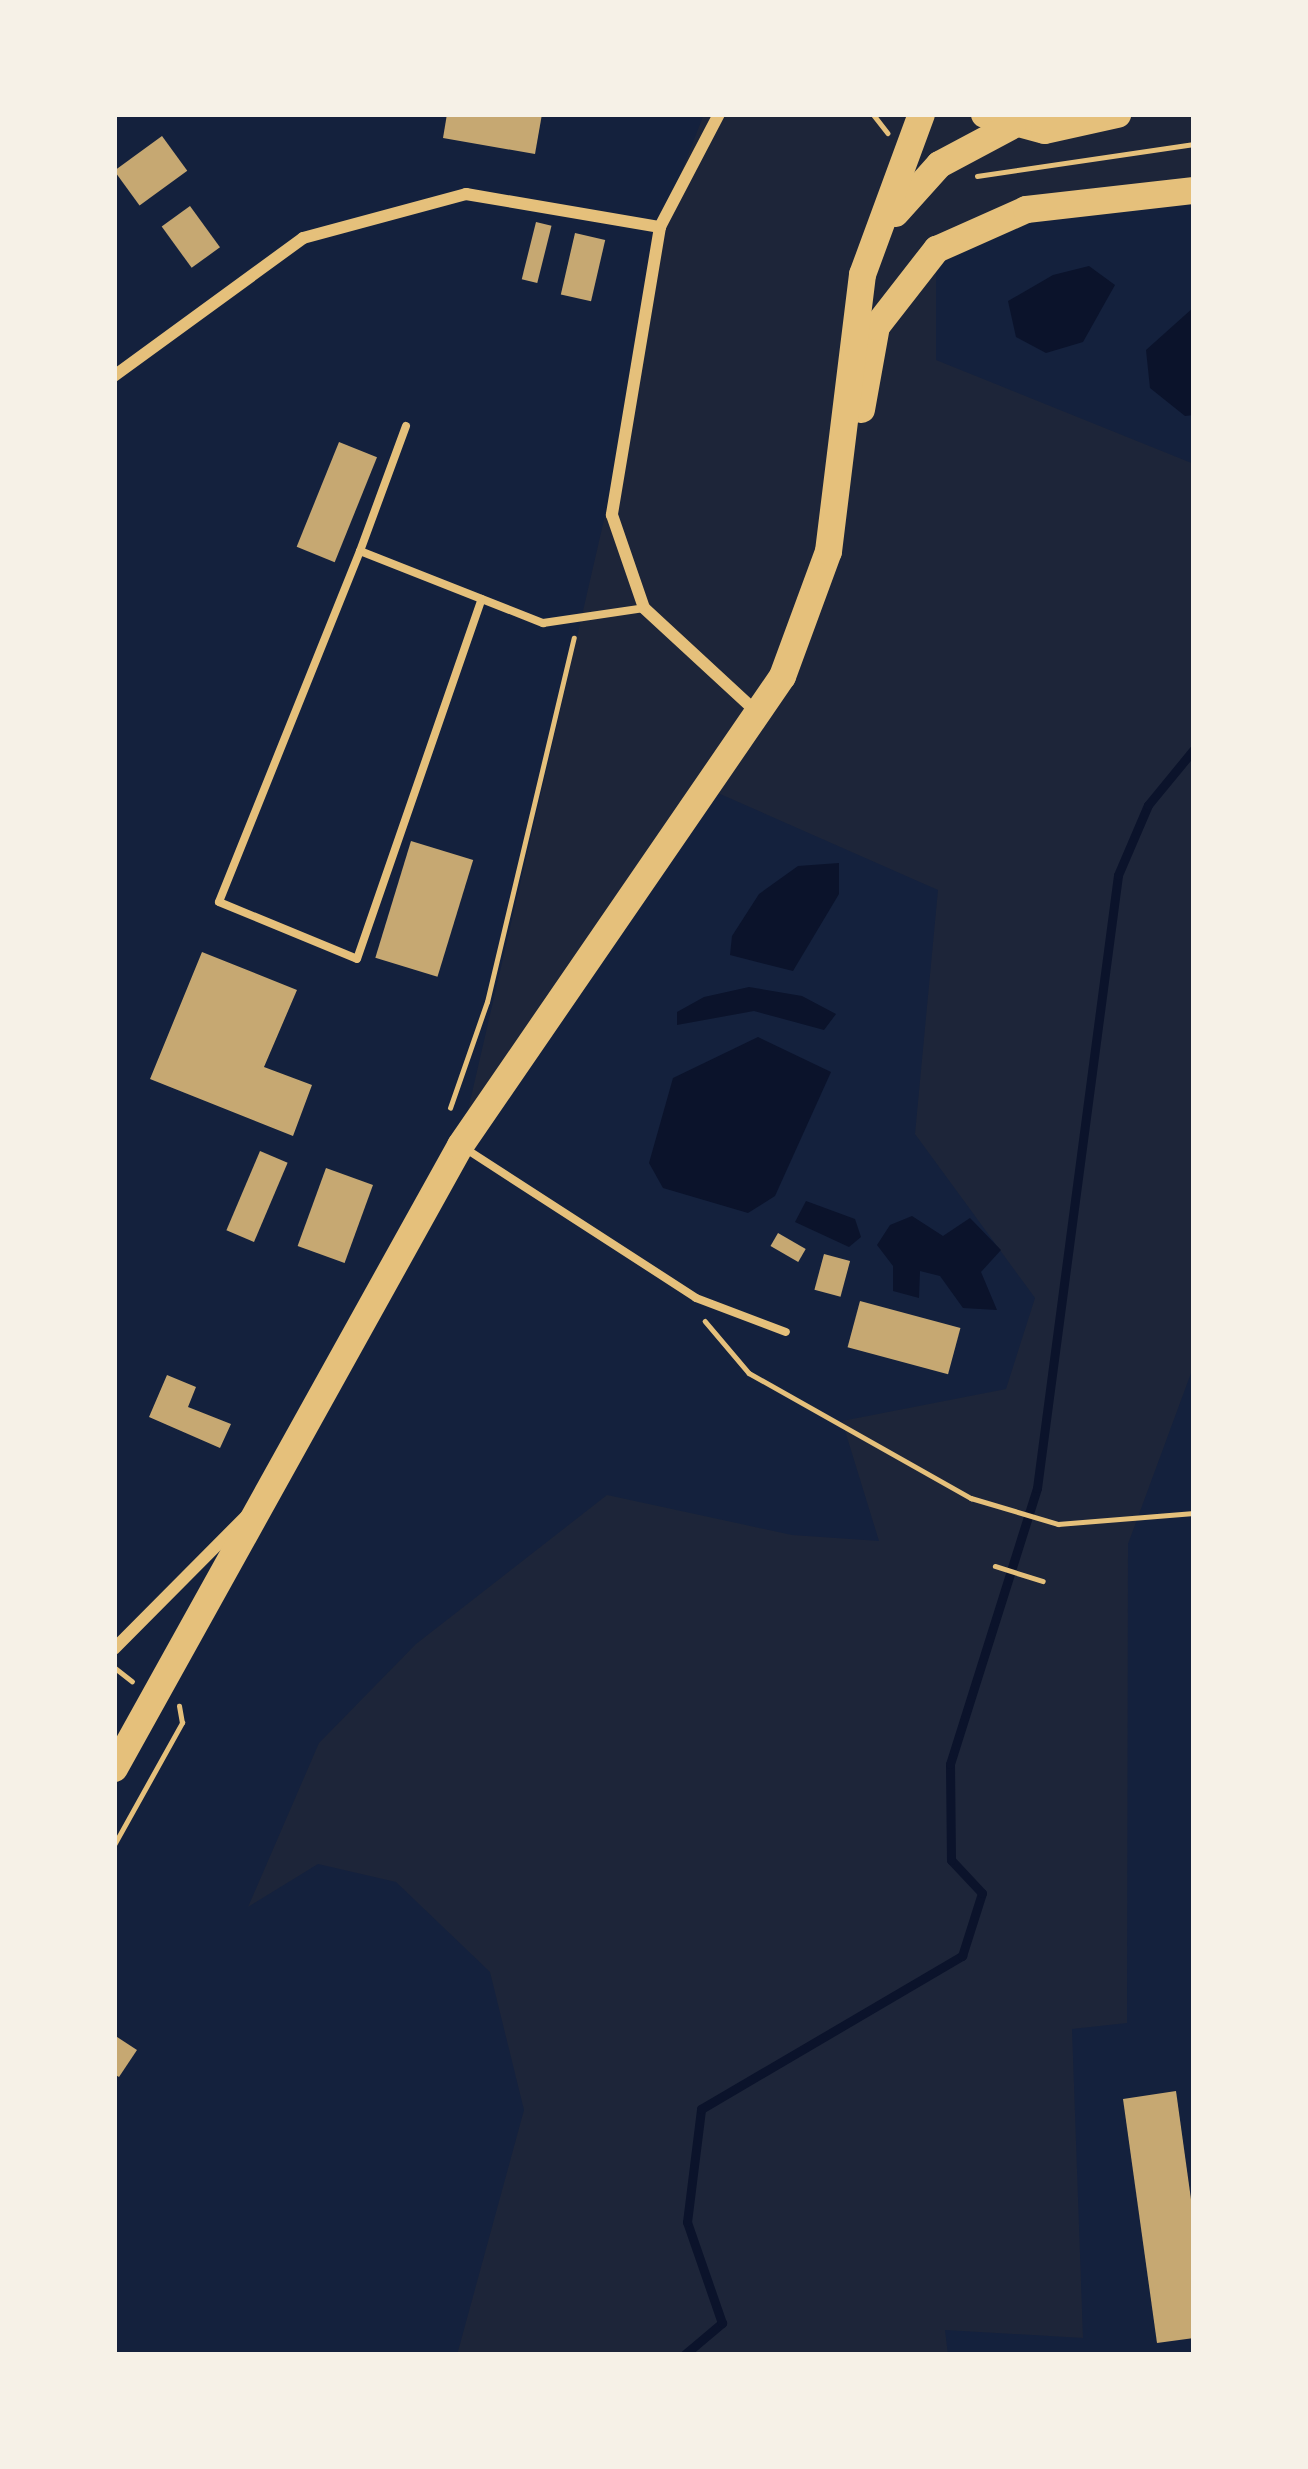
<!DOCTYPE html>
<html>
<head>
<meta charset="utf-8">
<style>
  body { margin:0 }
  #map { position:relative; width:1308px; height:2469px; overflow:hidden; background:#14213d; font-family:"Source Sans 3",sans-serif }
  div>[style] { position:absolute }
  .green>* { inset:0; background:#1d2539 }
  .water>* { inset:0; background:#0b132b }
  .stream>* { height:9px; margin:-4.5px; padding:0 4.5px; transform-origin:4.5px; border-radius:4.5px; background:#0b132b }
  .building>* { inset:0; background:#c6a872; transform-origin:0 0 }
  .path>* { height:4.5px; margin:-2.25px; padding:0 2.25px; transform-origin:2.25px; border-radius:2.25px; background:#e5c07b }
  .service>* { height:8px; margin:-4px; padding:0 4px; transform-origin:4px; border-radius:4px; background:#e5c07b }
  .minor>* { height:12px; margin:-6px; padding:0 6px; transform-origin:6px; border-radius:6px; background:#e5c07b }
  .primary>* { height:27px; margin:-13.5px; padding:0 13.5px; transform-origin:13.5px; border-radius:13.5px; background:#e5c07b }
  span { translate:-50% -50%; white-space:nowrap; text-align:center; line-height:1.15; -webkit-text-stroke:12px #f6f1e7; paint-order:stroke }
  .frame { position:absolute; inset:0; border:117px solid #f6f1e7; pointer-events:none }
</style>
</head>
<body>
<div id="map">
  <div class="green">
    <div style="clip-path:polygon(704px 114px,1194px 114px,1194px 190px,1081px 201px,936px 250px,936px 360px,1194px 464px,1194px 1365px,1128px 1544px,1127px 2023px,1072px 2029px,1083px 2338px,945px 2330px,948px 2355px,457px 2355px,524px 2110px,490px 1972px,396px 1882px,318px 1864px,248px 1907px,319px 1743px,416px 1644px,607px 1495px,792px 1535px,879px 1541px,842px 1421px,1006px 1389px,1035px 1298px,915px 1134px,938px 890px,711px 790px,460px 1145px,612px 485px,660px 227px)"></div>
  </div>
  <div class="water">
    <div style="clip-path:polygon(1089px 266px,1115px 285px,1083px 342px,1046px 353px,1016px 337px,1008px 301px,1053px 275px)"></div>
    <div style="clip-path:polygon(1194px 307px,1194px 415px,1185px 416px,1150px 388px,1146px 350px)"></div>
    <div style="clip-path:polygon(839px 863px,839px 894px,793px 971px,730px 955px,732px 936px,759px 894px,798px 866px)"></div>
    <div style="clip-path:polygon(749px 987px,802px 996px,836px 1014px,824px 1030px,754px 1011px,677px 1025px,677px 1012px,704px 997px)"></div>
    <div style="clip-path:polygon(758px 1037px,831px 1072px,775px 1196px,748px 1213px,663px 1188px,649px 1163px,673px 1078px)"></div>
    <div style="clip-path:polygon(806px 1201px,855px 1219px,861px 1237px,849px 1247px,795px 1222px)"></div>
    <div style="clip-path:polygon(912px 1216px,943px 1236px,970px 1218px,1001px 1250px,981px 1272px,997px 1310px,963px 1308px,940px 1276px,920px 1271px,919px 1298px,893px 1291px,893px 1266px,877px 1245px,890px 1225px)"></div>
  </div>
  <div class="stream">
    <div style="left:684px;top:2355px;width:50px;rotate:-40.1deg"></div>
    <div style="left:722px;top:2323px;width:107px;rotate:-109.1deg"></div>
    <div style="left:687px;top:2222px;width:114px;rotate:-82.9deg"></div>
    <div style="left:701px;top:2109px;width:303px;rotate:-30.4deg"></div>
    <div style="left:962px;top:1956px;width:66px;rotate:-72.4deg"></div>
    <div style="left:982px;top:1893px;width:45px;rotate:-133.2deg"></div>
    <div style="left:951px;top:1860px;width:96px;rotate:-90.6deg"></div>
    <div style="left:950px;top:1764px;width:289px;rotate:-72.5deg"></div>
    <div style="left:1037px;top:1488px;width:618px;rotate:-82.47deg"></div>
    <div style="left:1118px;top:875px;width:76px;rotate:-66.8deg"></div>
    <div style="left:1148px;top:805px;width:72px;rotate:-50.6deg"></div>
  </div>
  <div class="building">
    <div style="clip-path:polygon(447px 114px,542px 114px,535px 154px,443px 138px)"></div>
    <div style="left:162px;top:136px;width:43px;height:59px;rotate:54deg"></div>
    <div style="left:190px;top:206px;width:51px;height:35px;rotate:54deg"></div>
    <div style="left:536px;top:222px;width:16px;height:59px;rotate:14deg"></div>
    <div style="left:575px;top:233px;width:31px;height:63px;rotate:13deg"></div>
    <div style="left:339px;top:442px;width:41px;height:113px;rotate:22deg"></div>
    <div style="left:411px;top:841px;width:65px;height:122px;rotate:17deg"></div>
    <div style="clip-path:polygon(202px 952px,297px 990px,264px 1067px,312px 1085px,293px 1136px,150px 1079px)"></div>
    <div style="left:260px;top:1151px;width:30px;height:86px;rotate:23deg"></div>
    <div style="left:326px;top:1168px;width:50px;height:83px;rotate:20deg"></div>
    <div style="left:778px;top:1233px;width:32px;height:15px;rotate:30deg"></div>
    <div style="left:824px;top:1254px;width:27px;height:37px;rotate:15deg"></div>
    <div style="left:860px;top:1301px;width:104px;height:48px;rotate:15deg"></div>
    <div style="clip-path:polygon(167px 1375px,196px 1387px,188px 1407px,231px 1424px,220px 1448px,149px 1417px)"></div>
    <div style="clip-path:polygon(114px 2035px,137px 2050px,119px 2077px,114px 2074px)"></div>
    <div style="clip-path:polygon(1176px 2091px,1194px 2221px,1194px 2338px,1157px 2343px,1123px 2099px)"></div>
  </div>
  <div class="path">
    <div style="left:873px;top:114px;width:24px;rotate:52deg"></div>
    <div style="left:977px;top:176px;width:219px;rotate:-8.4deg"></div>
    <div style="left:450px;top:1108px;width:112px;rotate:-70.8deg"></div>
    <div style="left:487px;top:1002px;width:374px;rotate:-76.6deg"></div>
    <div style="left:705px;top:1321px;width:68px;rotate:49.8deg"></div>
    <div style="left:749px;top:1373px;width:255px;rotate:29.4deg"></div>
    <div style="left:971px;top:1498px;width:91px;rotate:16.6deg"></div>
    <div style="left:1058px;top:1524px;width:136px;rotate:-4.6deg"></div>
    <div style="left:995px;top:1566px;width:50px;rotate:17.4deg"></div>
    <div style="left:114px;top:1667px;width:23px;rotate:38deg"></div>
    <div style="left:114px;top:1845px;width:140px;rotate:-60.9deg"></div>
    <div style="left:182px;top:1723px;width:17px;rotate:-100deg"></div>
  </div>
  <div class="service">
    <div style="left:406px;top:426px;width:133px;rotate:110.2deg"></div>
    <div style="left:360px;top:551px;width:197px;rotate:21.5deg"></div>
    <div style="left:543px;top:623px;width:102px;rotate:-8.4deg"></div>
    <div style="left:360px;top:551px;width:378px;rotate:111.9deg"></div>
    <div style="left:219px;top:902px;width:149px;rotate:22.4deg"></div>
    <div style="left:357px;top:959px;width:381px;rotate:-70.9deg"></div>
    <div style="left:466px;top:1149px;width:274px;rotate:32.9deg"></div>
    <div style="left:696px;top:1298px;width:96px;rotate:20.7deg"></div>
  </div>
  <div class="minor">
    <div style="left:719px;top:114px;width:127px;rotate:117.6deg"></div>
    <div style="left:660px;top:227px;width:292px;rotate:99.5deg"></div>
    <div style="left:612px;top:515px;width:98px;rotate:71deg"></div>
    <div style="left:644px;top:608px;width:156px;rotate:42.7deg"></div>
    <div style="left:114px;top:376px;width:234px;rotate:-36.1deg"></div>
    <div style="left:303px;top:238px;width:169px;rotate:-15.1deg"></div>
    <div style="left:466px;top:194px;width:197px;rotate:9.7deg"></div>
    <div style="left:114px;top:1649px;width:190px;rotate:-45.2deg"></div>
  </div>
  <div class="primary">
    <div style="left:984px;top:114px;width:62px;rotate:14.9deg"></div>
    <div style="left:1044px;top:130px;width:75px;rotate:-12.4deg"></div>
    <div style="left:895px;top:213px;width:66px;rotate:-48.1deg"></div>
    <div style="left:939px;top:164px;width:83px;rotate:-28.1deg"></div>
    <div style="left:861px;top:409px;width:84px;rotate:-79.8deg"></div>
    <div style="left:876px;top:326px;width:98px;rotate:-52.1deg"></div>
    <div style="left:936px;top:249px;width:98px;rotate:-24deg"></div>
    <div style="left:1026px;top:209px;width:169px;rotate:-6.5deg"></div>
    <div style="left:114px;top:1768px;width:713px;rotate:-60.95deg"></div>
    <div style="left:460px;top:1145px;width:569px;rotate:-55.53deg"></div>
    <div style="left:782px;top:676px;width:133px;rotate:-69.8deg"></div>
    <div style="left:828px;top:551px;width:279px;rotate:-83deg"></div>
    <div style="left:862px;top:274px;width:171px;rotate:-69.8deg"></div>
  </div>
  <div class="frame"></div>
</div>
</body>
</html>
